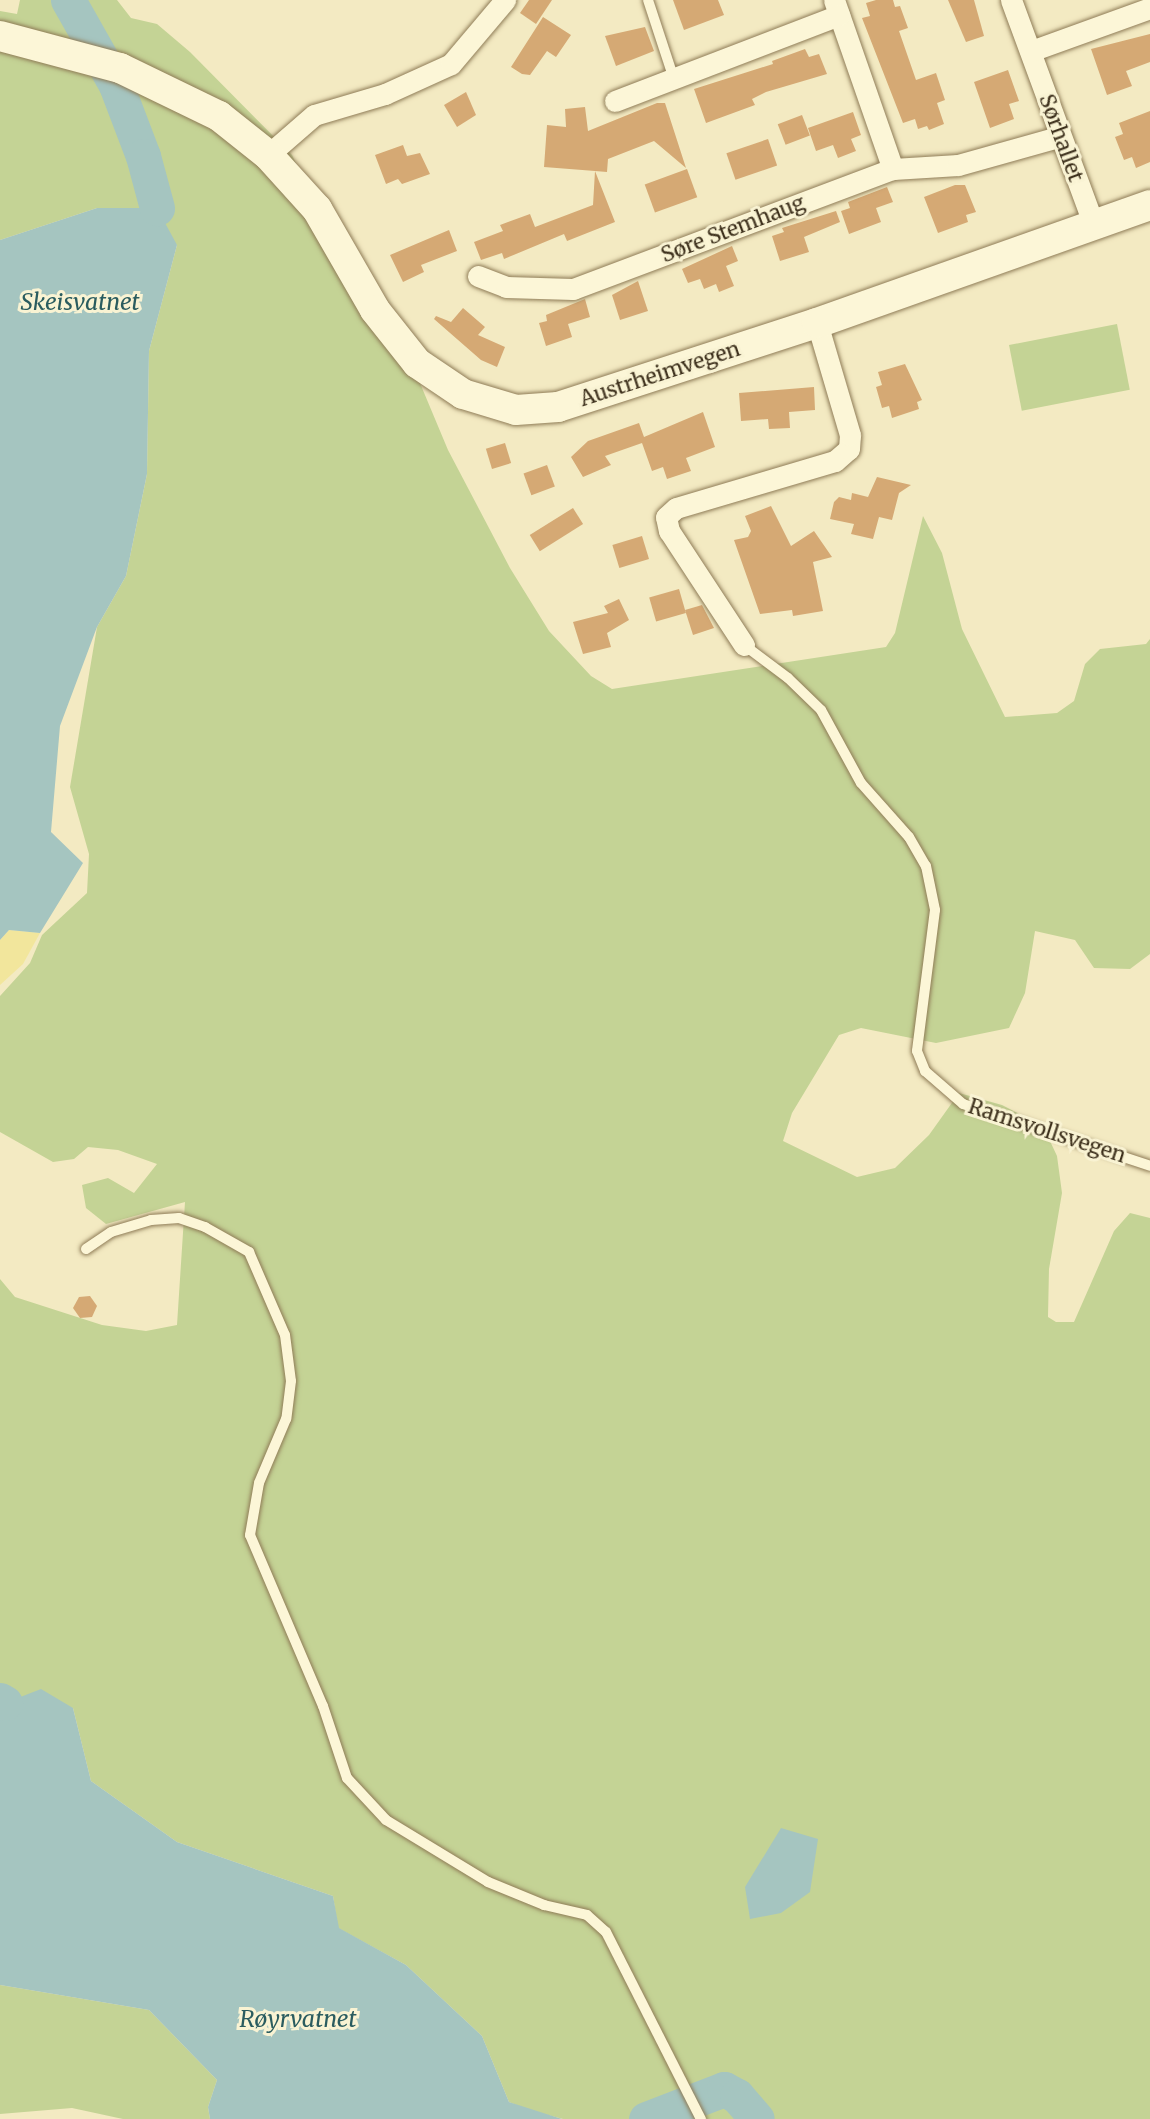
<!DOCTYPE html>
<html>
<head>
<meta charset="utf-8">
<style>
  body { margin:0 }
  #map { position:relative; width:1150px; height:2119px; overflow:hidden; background:#f3eac2; font-family:Merriweather,serif }
  div>[style] { position:absolute }
  .green>* { inset:0; background:#c4d395; transform-origin:0 0 }
  .sand>* { inset:0; background:#f2e69c }
  .water>* { inset:0; background:#a5c5c0 }
  .river>* { height:35px; margin:-17.5px; padding:0 17.5px; transform-origin:17.5px; border-radius:17.5px; background:#a5c5c0 }
  .building>* { inset:0; background:#d5a974; transform-origin:0 0 }
  .roads { filter:drop-shadow(0 0 2px #8f7c57) drop-shadow(0 0 2px #8f7c57) }
  .service>* { height:10px; margin:-5px; padding:0 5px; transform-origin:5px; border-radius:5px; background:#fcf6d7 }
  .minor>* { height:21px; margin:-10.5px; padding:0 10.5px; transform-origin:10.5px; border-radius:10.5px; background:#fcf6d7 }
  .secondary>* { height:30px; margin:-15px; padding:0 15px; transform-origin:15px; border-radius:15px; background:#fcf6d7 }
  span { translate:-50% -50%; white-space:nowrap; text-align:center; line-height:1.15; -webkit-text-stroke:6px #f9f3d3; paint-order:stroke }
  .street-label { font-size:21px; color:#3e311d }
  .water-label { font-size:23px; color:#2a5c5f; font-style:italic }
</style>
</head>
<body>
<div id="map">
  <div class="green">
    <div style="clip-path:polygon(20px 0,117px 0,131px 18px,157px 24px,190px 52px,292px 155px,317px 208px,412px 364px,448px 450px,510px 568px,549px 631px,591px 676px,612px 689px,886px 647px,895px 633px,923px 516px,942px 553px,962px 629px,1005px 717px,1057px 713px,1074px 701px,1085px 664px,1100px 649px,1146px 644px,1150px 639px,1150px 954px,1130px 969px,1094px 968px,1075px 940px,1035px 931px,1025px 993px,1009px 1028px,936px 1043px,861px 1028px,839px 1035px,792px 1113px,783px 1141px,857px 1177px,895px 1168px,929px 1135px,959px 1093px,1002px 1105px,1043px 1126px,1057px 1156px,1062px 1193px,1049px 1269px,1048px 1317px,1056px 1322px,1074px 1322px,1114px 1231px,1130px 1213px,1150px 1218px,1150px 2119px,563px 2119px,529px 2110px,509px 2102px,482px 2036px,406px 1965px,338px 1928px,333px 1896px,177px 1842px,91px 1781px,73px 1708px,5px 1703px,0 1714px,0 1279px,15px 1297px,102px 1325px,146px 1331px,177px 1325px,185px 1202px,106px 1224px,86px 1208px,82px 1185px,108px 1178px,134px 1193px,157px 1164px,118px 1150px,88px 1147px,74px 1159px,53px 1162px,0 1132px,0 996px,30px 963px,42px 935px,87px 893px,89px 854px,70px 787px,97px 627px,126px 576px,147px 474px,149px 351px,177px 245px,97px 208px,0 240px,0 11px,17px 14px)"></div>
    <div style="left:1117px;top:324px;width:67px;height:110px;rotate:79deg"></div>
    <div style="clip-path:polygon(0 1985px,149px 2010px,217px 2080px,208px 2107px,210px 2119px,123px 2119px,72px 2108px,0 2114px)"></div>
  </div>
  <div class="sand">
    <div style="clip-path:polygon(9px 930px,40px 933px,23px 964px,0 985px,0 940px)"></div>
  </div>
  <div class="water">
    <div style="clip-path:polygon(97px 208px,157px 208px,177px 245px,149px 351px,147px 474px,126px 576px,97px 627px,60px 726px,51px 832px,83px 863px,40px 933px,9px 930px,0 940px,0 240px)"></div>
    <div style="clip-path:polygon(41px 1689px,73px 1708px,91px 1781px,177px 1842px,333px 1896px,339px 1928px,406px 1965px,482px 2036px,509px 2102px,562px 2119px,210px 2119px,208px 2107px,217px 2080px,149px 2010px,0 1985px,0 1714px,5px 1703px)"></div>
    <div style="clip-path:polygon(781px 1828px,818px 1839px,810px 1892px,781px 1913px,750px 1919px,745px 1887px)"></div>
  </div>
  <div class="river">
    <div style="left:68px;top:0;width:98px;rotate:60.5deg"></div>
    <div style="left:116px;top:85px;width:76px;rotate:69.2deg"></div>
    <div style="left:143px;top:156px;width:54px;rotate:74.9deg"></div>
    <div style="left:0;top:1700px;width:6px;rotate:31deg"></div>
    <div style="left:646px;top:2119px;width:84px;rotate:-21deg"></div>
    <div style="left:724px;top:2089px;width:15px;rotate:28deg"></div>
    <div style="left:737px;top:2096px;width:30px;rotate:49deg"></div>
  </div>
  <div class="building">
    <div style="clip-path:polygon(529px 0,552px 0,536px 24px,520px 13px)"></div>
    <div style="clip-path:polygon(673px 0,718px 0,724px 15px,684px 30px)"></div>
    <div style="clip-path:polygon(876px 0,893px 0,895px 7px,900px 6px,908px 28px,899px 31px,916px 80px,936px 73px,945px 100px,937px 103px,944px 124px,929px 130px,927px 126px,918px 129px,915px 119px,903px 123px,862px 18px,870px 16px,866px 3px)"></div>
    <div style="clip-path:polygon(948px 0,974px 0,984px 36px,966px 42px)"></div>
    <div style="clip-path:polygon(543px 17px,571px 35px,556px 57px,547px 51px,530px 75px,522px 74px,511px 67px)"></div>
    <div style="clip-path:polygon(645px 27px,654px 51px,616px 66px,605px 36px)"></div>
    <div style="clip-path:polygon(1150px 34px,1150px 62px,1126px 71px,1132px 86px,1107px 95px,1091px 49px)"></div>
    <div style="clip-path:polygon(805px 49px,809px 57px,819px 54px,827px 74px,766px 92px,752px 99px,755px 105px,706px 123px,694px 89px,773px 64px,772px 61px)"></div>
    <div style="clip-path:polygon(1008px 70px,1019px 101px,1009px 104px,1014px 119px,990px 128px,974px 82px)"></div>
    <div style="clip-path:polygon(466px 92px,476px 115px,457px 127px,444px 105px)"></div>
    <div style="clip-path:polygon(657px 103px,665px 103px,686px 168px,654px 141px,608px 159px,607px 172px,595px 171px,615px 222px,567px 241px,564px 234px,504px 259px,502px 253px,481px 260px,474px 242px,503px 231px,500px 225px,530px 214px,535px 227px,593px 205px,595px 171px,544px 167px,547px 125px,566px 127px,565px 109px,585px 107px,588px 131px)"></div>
    <div style="clip-path:polygon(1150px 111px,1150px 162px,1136px 168px,1132px 157px,1124px 160px,1115px 137px,1123px 134px,1119px 123px)"></div>
    <div style="clip-path:polygon(853px 112px,861px 135px,851px 139px,856px 151px,838px 158px,833px 145px,816px 151px,808px 128px)"></div>
    <div style="left:802px;top:115px;width:22px;height:26px;rotate:69deg"></div>
    <div style="left:768px;top:139px;width:28px;height:44px;rotate:71deg"></div>
    <div style="clip-path:polygon(403px 145px,407px 156px,420px 153px,430px 174px,402px 184px,398px 179px,386px 184px,375px 155px)"></div>
    <div style="left:687px;top:169px;width:30px;height:45px;rotate:70deg"></div>
    <div style="clip-path:polygon(955px 185px,965px 185px,976px 212px,966px 215px,968px 222px,938px 233px,924px 197px)"></div>
    <div style="clip-path:polygon(887px 187px,893px 202px,876px 208px,881px 222px,849px 234px,841px 211px,850px 208px,848px 202px)"></div>
    <div style="clip-path:polygon(836px 211px,840px 222px,804px 237px,809px 252px,780px 261px,772px 236px,784px 232px,782px 228px)"></div>
    <div style="clip-path:polygon(449px 230px,457px 251px,421px 265px,424px 272px,403px 282px,390px 255px)"></div>
    <div style="clip-path:polygon(732px 246px,738px 261px,726px 266px,734px 286px,719px 292px,716px 284px,704px 289px,700px 279px,688px 283px,682px 269px)"></div>
    <div style="clip-path:polygon(638px 281px,648px 311px,620px 320px,612px 295px)"></div>
    <div style="clip-path:polygon(585px 299px,590px 317px,568px 324px,572px 337px,546px 346px,539px 323px,547px 321px,546px 315px)"></div>
    <div style="clip-path:polygon(463px 308px,485px 327px,478px 335px,505px 347px,497px 367px,481px 360px,434px 319px,436px 316px,451px 322px)"></div>
    <div style="clip-path:polygon(905px 364px,922px 400px,917px 402px,919px 409px,892px 418px,889px 406px,882px 408px,876px 387px,882px 385px,878px 372px)"></div>
    <div style="clip-path:polygon(814px 387px,815px 410px,789px 412px,790px 428px,769px 429px,768px 419px,741px 421px,739px 393px)"></div>
    <div style="clip-path:polygon(703px 412px,715px 447px,686px 458px,691px 471px,667px 479px,663px 467px,652px 471px,642px 443px,605px 456px,611px 465px,583px 477px,571px 457px,588px 441px,639px 423px,644px 437px)"></div>
    <div style="left:505px;top:443px;width:21px;height:20px;rotate:73deg"></div>
    <div style="left:547px;top:465px;width:23px;height:25px;rotate:70deg"></div>
    <div style="clip-path:polygon(877px 477px,911px 485px,899px 493px,892px 520px,879px 517px,873px 539px,851px 534px,854px 524px,830px 519px,834px 502px,839px 497px,851px 500px,852px 493px,868px 497px)"></div>
    <div style="clip-path:polygon(771px 506px,791px 546px,814px 531px,832px 557px,813px 562px,823px 611px,793px 616px,792px 610px,760px 614px,734px 540px,748px 537px,751px 531px,745px 516px)"></div>
    <div style="left:573px;top:508px;width:19px;height:51px;rotate:58deg"></div>
    <div style="left:642px;top:536px;width:24px;height:31px;rotate:73deg"></div>
    <div style="left:679px;top:589px;width:25px;height:31px;rotate:74deg"></div>
    <div style="clip-path:polygon(619px 599px,629px 620px,607px 633px,611px 647px,583px 654px,573px 622px,608px 613px,604px 606px)"></div>
    <div style="clip-path:polygon(702px 605px,714px 628px,693px 635px,685px 610px)"></div>
    <div style="clip-path:polygon(90px 1296px,97px 1306px,92px 1317px,80px 1318px,73px 1308px,79px 1297px)"></div>
  </div>
  <div class="roads">
    <div class="service">
      <div style="left:648px;top:0;width:83px;rotate:71.8deg"></div>
      <div style="left:744px;top:645px;width:55px;rotate:36.9deg"></div>
      <div style="left:788px;top:678px;width:46px;rotate:44.1deg"></div>
      <div style="left:821px;top:710px;width:83px;rotate:61.3deg"></div>
      <div style="left:861px;top:783px;width:72px;rotate:48.4deg"></div>
      <div style="left:909px;top:837px;width:34px;rotate:60deg"></div>
      <div style="left:926px;top:866px;width:45px;rotate:78.4deg"></div>
      <div style="left:935px;top:910px;width:142px;rotate:97.3deg"></div>
      <div style="left:917px;top:1051px;width:22px;rotate:68deg"></div>
      <div style="left:925px;top:1071px;width:50px;rotate:41deg"></div>
      <div style="left:963px;top:1104px;width:197px;rotate:18.3deg"></div>
      <div style="left:86px;top:1249px;width:30px;rotate:-34deg"></div>
      <div style="left:111px;top:1232px;width:42px;rotate:-16.7deg"></div>
      <div style="left:151px;top:1220px;width:28px;rotate:-4deg"></div>
      <div style="left:179px;top:1218px;width:28px;rotate:19deg"></div>
      <div style="left:205px;top:1227px;width:51px;rotate:29.6deg"></div>
      <div style="left:249px;top:1252px;width:90px;rotate:66.6deg"></div>
      <div style="left:285px;top:1335px;width:46px;rotate:82.6deg"></div>
      <div style="left:291px;top:1381px;width:38px;rotate:97deg"></div>
      <div style="left:286px;top:1419px;width:69px;rotate:112.9deg"></div>
      <div style="left:259px;top:1483px;width:53px;rotate:99.8deg"></div>
      <div style="left:250px;top:1535px;width:186px;rotate:66.9deg"></div>
      <div style="left:323px;top:1706px;width:76px;rotate:71.6deg"></div>
      <div style="left:347px;top:1778px;width:57px;rotate:47.1deg"></div>
      <div style="left:386px;top:1820px;width:119px;rotate:31.3deg"></div>
      <div style="left:488px;top:1882px;width:61px;rotate:22.3deg"></div>
      <div style="left:544px;top:1905px;width:44px;rotate:13.1deg"></div>
      <div style="left:587px;top:1915px;width:25px;rotate:42deg"></div>
      <div style="left:606px;top:1932px;width:210px;rotate:63.1deg"></div>
    </div>
    <div class="minor">
      <div style="left:834px;top:0;width:179px;rotate:70.8deg"></div>
      <div style="left:1011px;top:0;width:240px;rotate:69.8deg"></div>
      <div style="left:1031px;top:51px;width:127px;rotate:-19.9deg"></div>
      <div style="left:615px;top:101px;width:240px;rotate:-21deg"></div>
      <div style="left:268px;top:155px;width:61px;rotate:-41deg"></div>
      <div style="left:314px;top:115px;width:74px;rotate:-16.5deg"></div>
      <div style="left:385px;top:94px;width:72px;rotate:-24.4deg"></div>
      <div style="left:451px;top:64px;width:84px;rotate:-49.8deg"></div>
      <div style="left:478px;top:276px;width:30px;rotate:21deg"></div>
      <div style="left:506px;top:287px;width:67px;rotate:1.7deg"></div>
      <div style="left:573px;top:289px;width:342px;rotate:-20.6deg"></div>
      <div style="left:893px;top:169px;width:65px;rotate:-3.5deg"></div>
      <div style="left:958px;top:165px;width:104px;rotate:-15.6deg"></div>
      <div style="left:744px;top:645px;width:136px;rotate:-123.3deg"></div>
      <div style="left:669px;top:531px;width:14px;rotate:-102deg"></div>
      <div style="left:666px;top:517px;width:13px;rotate:-42deg"></div>
      <div style="left:676px;top:508px;width:166px;rotate:-16.5deg"></div>
      <div style="left:835px;top:461px;width:18px;rotate:-41deg"></div>
      <div style="left:849px;top:449px;width:14px;rotate:-86deg"></div>
      <div style="left:850px;top:435px;width:117px;rotate:-106.4deg"></div>
    </div>
    <div class="secondary">
      <div style="left:0;top:36px;width:124px;rotate:14.9deg"></div>
      <div style="left:120px;top:68px;width:110px;rotate:25.9deg"></div>
      <div style="left:219px;top:116px;width:63px;rotate:38.5deg"></div>
      <div style="left:268px;top:155px;width:73px;rotate:47.8deg"></div>
      <div style="left:317px;top:209px;width:116px;rotate:60.1deg"></div>
      <div style="left:375px;top:310px;width:68px;rotate:51.6deg"></div>
      <div style="left:417px;top:363px;width:55px;rotate:34deg"></div>
      <div style="left:463px;top:394px;width:55px;rotate:16.8deg"></div>
      <div style="left:516px;top:410px;width:42px;rotate:-4.1deg"></div>
      <div style="left:558px;top:407px;width:272px;rotate:-18deg"></div>
      <div style="left:817px;top:323px;width:353px;rotate:-19.5deg"></div>
    </div>
  </div>
  <div class="street-label">
    <span style="left:1061px;top:138px;rotate:70deg">Sørhallet</span>
    <span style="left:733px;top:229px;rotate:-21deg">Søre Stemhaug</span>
    <span style="left:660px;top:374px;rotate:-18deg">Austrheimvegen</span>
    <span style="left:1047px;top:1131px;rotate:18deg">Ramsvollsvegen</span>
  </div>
  <div class="water-label">
    <span style="left:80px;top:302px">Skeisvatnet</span>
    <span style="left:298px;top:2019px">Røyrvatnet</span>
  </div>
</div>
</body>
</html>
